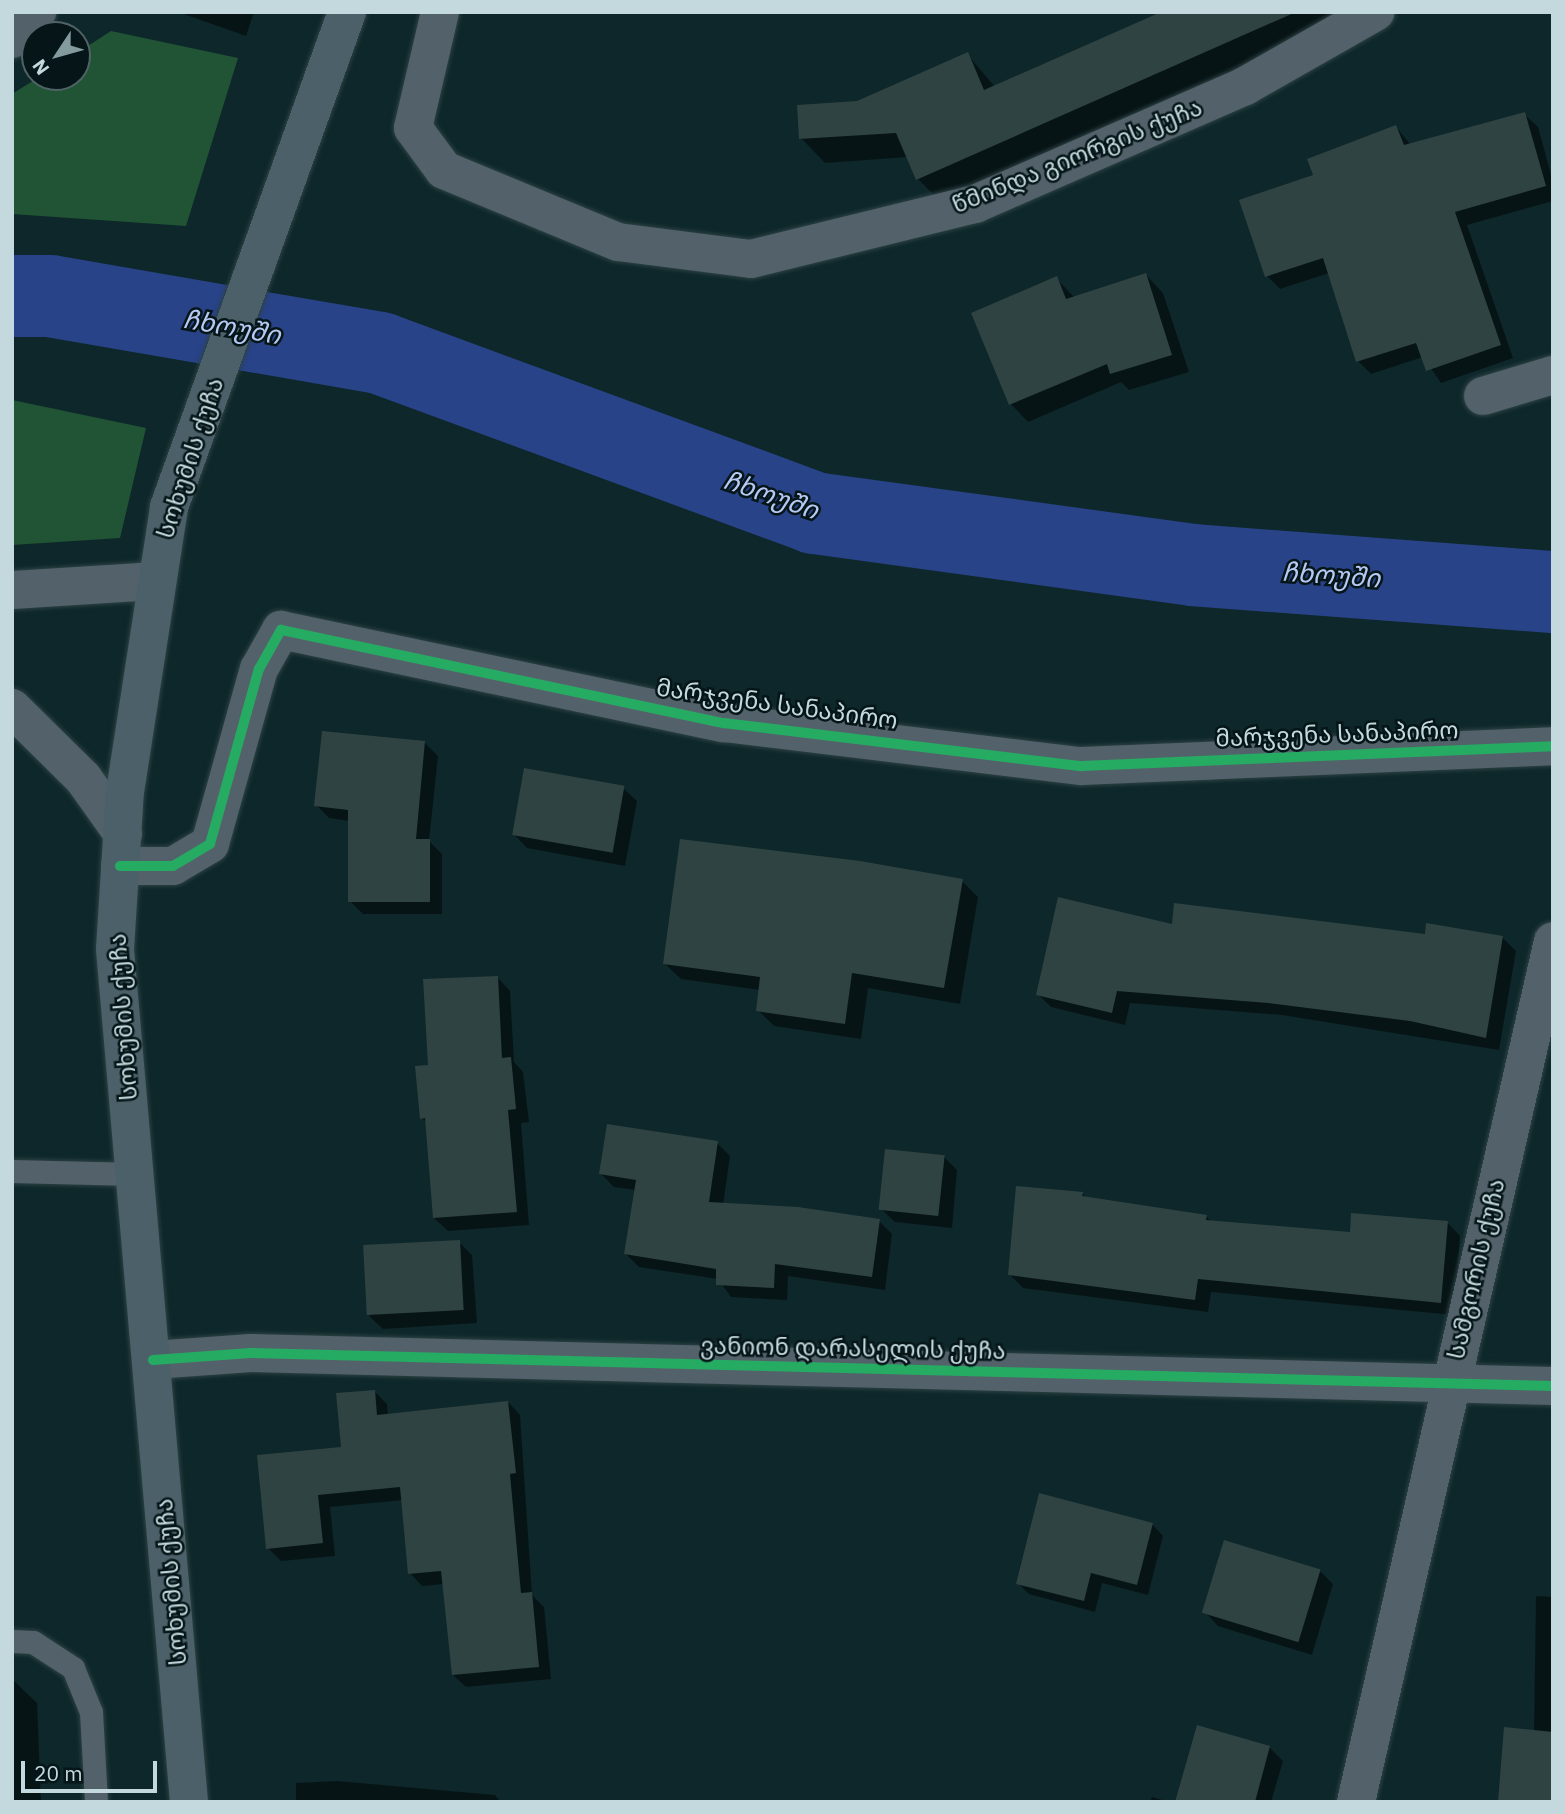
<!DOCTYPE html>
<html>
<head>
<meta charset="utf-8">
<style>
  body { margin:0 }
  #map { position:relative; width:1565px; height:1814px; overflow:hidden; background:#0e272a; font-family:"IBM Plex Sans","Noto Sans Georgian",sans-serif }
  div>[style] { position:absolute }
  .green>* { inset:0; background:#205435 }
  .shadow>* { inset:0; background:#0007 }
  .river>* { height:82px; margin:-41px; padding:0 41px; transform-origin:41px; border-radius:41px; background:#284388 }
  .building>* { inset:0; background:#2f4342; transform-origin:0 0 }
  .roads { filter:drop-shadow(0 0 2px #2d4244) drop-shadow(0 0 2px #2d4244) }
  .service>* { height:23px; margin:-11.5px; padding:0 11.5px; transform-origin:11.5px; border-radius:11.5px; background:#53626a }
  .minor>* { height:38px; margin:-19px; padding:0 19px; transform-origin:19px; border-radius:19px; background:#53626a }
  .tertiary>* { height:38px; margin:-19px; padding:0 19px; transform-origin:19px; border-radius:19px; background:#53626a }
  .trunk>* { height:38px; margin:-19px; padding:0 19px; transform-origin:19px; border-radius:19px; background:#4b6068 }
  .cycleway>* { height:10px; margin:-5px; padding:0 5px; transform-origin:5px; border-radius:5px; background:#26ab63 }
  span { translate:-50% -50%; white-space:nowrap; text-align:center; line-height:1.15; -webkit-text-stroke:5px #051518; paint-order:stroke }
  .street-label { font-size:24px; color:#c3d9dd }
  .water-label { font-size:26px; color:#b6c9f3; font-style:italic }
  .frame { position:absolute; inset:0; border:14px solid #c3d9dd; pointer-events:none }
  .north { position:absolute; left:21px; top:21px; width:70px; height:70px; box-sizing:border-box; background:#051518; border:2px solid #516367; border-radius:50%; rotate:234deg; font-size:19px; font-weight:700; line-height:28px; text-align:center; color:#c3d9dd }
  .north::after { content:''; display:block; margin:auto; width:24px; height:32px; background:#849b9e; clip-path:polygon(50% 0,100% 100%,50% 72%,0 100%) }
  .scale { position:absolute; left:21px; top:1761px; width:136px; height:32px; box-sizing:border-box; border:4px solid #c3d9dd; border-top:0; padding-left:9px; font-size:21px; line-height:24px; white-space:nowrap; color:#c3d9dd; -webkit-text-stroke:5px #051518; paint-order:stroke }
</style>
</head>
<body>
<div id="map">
  <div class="green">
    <div style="clip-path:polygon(111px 31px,238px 58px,186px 226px,12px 214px,12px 94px,39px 77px,77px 77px,77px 53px)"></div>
    <div style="clip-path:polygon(12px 400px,146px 428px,120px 538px,12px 545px)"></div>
  </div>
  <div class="shadow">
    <div style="clip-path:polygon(178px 12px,254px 12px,246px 36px)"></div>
    <div style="clip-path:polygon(1166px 12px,1374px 12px,942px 203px,918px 179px,908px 157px,825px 163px,801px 138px,857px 103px,967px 54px,995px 87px)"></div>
    <div style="clip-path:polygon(1524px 114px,1538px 127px,1553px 182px,1553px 201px,1467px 225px,1513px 358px,1441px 383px,1423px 357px,1371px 374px,1358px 361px,1329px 273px,1280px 289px,1267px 276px,1315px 176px,1396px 127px,1411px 145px)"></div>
    <div style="clip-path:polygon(1146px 275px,1163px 293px,1189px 372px,1129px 390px,1121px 382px,1028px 422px,1011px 404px,973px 314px,1056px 278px,1075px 298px)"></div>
    <div style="clip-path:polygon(425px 743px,438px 756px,429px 841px,442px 854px,442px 914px,363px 914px,350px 901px,350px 821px,329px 818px,316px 805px)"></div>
    <div style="clip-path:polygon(623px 788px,637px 801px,625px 866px,527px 848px,514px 834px)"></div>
    <div style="clip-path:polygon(962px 881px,978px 897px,960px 1004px,868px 988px,861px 1039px,774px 1026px,758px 1010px,760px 990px,681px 979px,664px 963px)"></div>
    <div style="clip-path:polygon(1174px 926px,1503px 938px,1516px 951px,1499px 1050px,1282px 1015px,1130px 1003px,1125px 1025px,1051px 1007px,1038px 994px)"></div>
    <div style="clip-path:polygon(497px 977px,510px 991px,514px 1062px,523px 1072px,529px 1122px,521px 1123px,529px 1225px,448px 1231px,434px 1218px,427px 1123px,422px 1118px,430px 1066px)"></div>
    <div style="clip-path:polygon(717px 1143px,730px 1156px,723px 1205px,879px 1221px,892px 1234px,885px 1290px,788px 1276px,787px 1300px,731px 1297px,718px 1279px,639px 1267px,626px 1254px,636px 1190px,614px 1187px,601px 1174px)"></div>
    <div style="clip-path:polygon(944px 1157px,957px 1170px,952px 1228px,895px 1222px,881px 1209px)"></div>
    <div style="clip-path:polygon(1082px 1194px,1087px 1198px,1206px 1216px,1212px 1222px,1351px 1233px,1447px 1222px,1460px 1236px,1454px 1315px,1211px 1292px,1208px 1312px,1023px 1288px,1010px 1275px)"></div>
    <div style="clip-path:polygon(459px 1242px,472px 1255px,477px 1323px,383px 1329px,369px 1316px)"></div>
    <div style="clip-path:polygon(374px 1391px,387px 1404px,388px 1415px,508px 1402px,520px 1415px,532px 1595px,544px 1607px,551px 1679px,466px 1687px,453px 1675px,444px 1584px,422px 1586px,410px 1573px,403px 1500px,330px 1507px,335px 1556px,281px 1561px,268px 1548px,343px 1448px)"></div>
    <div style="clip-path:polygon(1152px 1524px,1163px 1536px,1148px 1595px,1102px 1583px,1095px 1612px,1029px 1594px,1018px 1583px)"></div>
    <div style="clip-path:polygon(1320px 1571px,1333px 1584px,1312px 1655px,1218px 1626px,1205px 1612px)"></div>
    <div style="clip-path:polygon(1536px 1596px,1553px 1597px,1553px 1802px,1534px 1732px)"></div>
    <div style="clip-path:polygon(12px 1679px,37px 1703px,41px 1802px,12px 1802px)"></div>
    <div style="clip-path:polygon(1198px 1727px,1270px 1748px,1283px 1761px,1271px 1802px,1177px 1802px)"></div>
    <div style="clip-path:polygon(337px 1781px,495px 1795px,501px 1802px,296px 1802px,296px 1783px)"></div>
    <div style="clip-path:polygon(1152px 1797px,1169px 1802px,1150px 1802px)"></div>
  </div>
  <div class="river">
    <div style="left:12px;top:296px;width:38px"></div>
    <div style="left:50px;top:296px;width:335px;rotate:9.8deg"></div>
    <div style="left:380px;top:353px;width:463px;rotate:20.2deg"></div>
    <div style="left:814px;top:513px;width:382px;rotate:7.8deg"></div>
    <div style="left:1192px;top:565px;width:362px;rotate:4.3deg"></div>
  </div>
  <div class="building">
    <div style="clip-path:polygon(1161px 12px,1296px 12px,916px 180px,896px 133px,799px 139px,797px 105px,857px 101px,968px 52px,984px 90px)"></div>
    <div style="clip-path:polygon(1525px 112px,1546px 186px,1455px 212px,1501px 345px,1426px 371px,1416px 343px,1356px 362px,1323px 258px,1265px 277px,1239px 200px,1313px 175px,1307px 159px,1396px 125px,1404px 145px)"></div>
    <div style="clip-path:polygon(1146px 273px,1172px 355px,1110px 374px,1107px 364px,1009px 405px,971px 313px,1057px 276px,1066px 299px)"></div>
    <div style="clip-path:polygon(322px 731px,425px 741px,416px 839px,430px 839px,430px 902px,348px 902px,348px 810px,314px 806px)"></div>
    <div style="left:524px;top:768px;width:102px;height:68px;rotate:10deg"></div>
    <div style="clip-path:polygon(680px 839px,860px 861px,963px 879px,944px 988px,852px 973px,845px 1024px,756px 1011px,760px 977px,663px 964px)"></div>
    <div style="clip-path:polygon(1058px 897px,1172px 924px,1174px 903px,1425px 934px,1426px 923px,1503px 936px,1486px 1038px,1410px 1021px,1268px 1003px,1117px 991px,1112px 1013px,1036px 995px)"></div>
    <div style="clip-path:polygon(498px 976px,502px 1058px,511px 1057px,516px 1109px,508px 1110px,517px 1212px,433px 1218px,425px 1118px,420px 1119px,415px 1066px,428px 1065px,423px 979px)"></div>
    <div style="clip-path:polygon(607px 1124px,718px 1141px,709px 1202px,798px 1207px,880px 1219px,872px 1277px,775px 1264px,774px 1288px,716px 1285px,716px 1269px,624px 1254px,636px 1180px,599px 1174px)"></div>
    <div style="left:885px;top:1149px;width:60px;height:61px;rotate:6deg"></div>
    <div style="clip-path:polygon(1016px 1186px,1083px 1192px,1082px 1196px,1207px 1215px,1206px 1220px,1350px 1232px,1351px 1213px,1448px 1221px,1441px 1303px,1198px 1279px,1195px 1300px,1008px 1275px)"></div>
    <div style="left:460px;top:1240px;width:70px;height:97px;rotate:87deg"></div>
    <div style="clip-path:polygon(375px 1390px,377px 1415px,508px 1401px,516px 1473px,510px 1474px,521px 1593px,532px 1592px,539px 1667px,452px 1675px,441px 1571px,408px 1574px,400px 1487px,318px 1495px,323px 1543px,266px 1549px,257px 1455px,341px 1447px,336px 1393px)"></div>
    <div style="clip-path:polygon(1039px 1493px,1153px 1523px,1137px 1585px,1091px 1573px,1084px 1601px,1016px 1584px)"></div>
    <div style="left:1224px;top:1540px;width:101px;height:76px;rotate:17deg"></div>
    <div style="clip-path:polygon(1197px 1725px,1270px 1746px,1255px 1802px,1175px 1802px)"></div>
    <div style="clip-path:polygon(1504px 1727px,1553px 1732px,1553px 1802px,1498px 1802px)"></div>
  </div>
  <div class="roads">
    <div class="service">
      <div style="left:12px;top:1171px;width:123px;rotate:1.4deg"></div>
      <div style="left:12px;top:1641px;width:21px;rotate:3deg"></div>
      <div style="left:33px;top:1642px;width:48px;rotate:33deg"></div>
      <div style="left:73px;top:1668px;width:48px;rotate:67.8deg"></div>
      <div style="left:91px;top:1712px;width:90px;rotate:86.8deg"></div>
    </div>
    <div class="minor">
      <div style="left:440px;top:12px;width:119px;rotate:103.1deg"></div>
      <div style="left:413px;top:128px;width:52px;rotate:53.6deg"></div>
      <div style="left:444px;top:170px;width:188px;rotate:22.5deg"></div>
      <div style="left:618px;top:242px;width:134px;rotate:7.3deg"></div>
      <div style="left:751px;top:259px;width:231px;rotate:-13.8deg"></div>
      <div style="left:975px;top:204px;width:295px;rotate:-23.6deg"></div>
      <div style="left:1245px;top:86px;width:150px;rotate:-29.6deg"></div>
      <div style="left:1483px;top:396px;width:73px;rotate:-16.7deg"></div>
      <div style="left:120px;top:866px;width:53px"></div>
      <div style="left:173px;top:866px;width:43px;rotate:-30.7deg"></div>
      <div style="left:210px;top:844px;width:182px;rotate:-74.4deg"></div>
      <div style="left:259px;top:669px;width:45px;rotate:-60.6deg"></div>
      <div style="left:281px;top:630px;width:453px;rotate:11.9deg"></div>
      <div style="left:724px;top:723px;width:360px;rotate:6.9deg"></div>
      <div style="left:1081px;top:766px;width:472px;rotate:-2.4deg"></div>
      <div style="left:1356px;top:1802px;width:883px;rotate:-77.11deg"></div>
    </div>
    <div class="tertiary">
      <div style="left:12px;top:39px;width:37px;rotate:-47deg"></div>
      <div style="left:12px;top:590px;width:142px;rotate:-3.6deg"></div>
      <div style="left:12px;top:708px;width:100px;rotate:44.6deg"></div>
      <div style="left:83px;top:778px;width:69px;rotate:54.5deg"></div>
      <div style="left:153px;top:1360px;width:98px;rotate:-4.1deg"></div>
      <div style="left:251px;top:1353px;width:1302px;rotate:1.45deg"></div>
    </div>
    <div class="trunk">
      <div style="left:189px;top:1802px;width:856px;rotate:-94.96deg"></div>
      <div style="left:115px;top:949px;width:157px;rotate:-86.4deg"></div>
      <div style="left:125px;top:792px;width:288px;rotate:-81.2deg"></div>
      <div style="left:169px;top:507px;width:526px;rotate:-70.22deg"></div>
    </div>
  </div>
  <div class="cycleway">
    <div style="left:120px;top:866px;width:53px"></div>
    <div style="left:173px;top:866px;width:43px;rotate:-30.7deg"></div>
    <div style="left:210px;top:844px;width:182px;rotate:-74.4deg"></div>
    <div style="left:259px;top:669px;width:45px;rotate:-60.6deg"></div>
    <div style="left:281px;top:630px;width:453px;rotate:11.9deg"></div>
    <div style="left:724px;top:723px;width:360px;rotate:6.9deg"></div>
    <div style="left:1081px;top:766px;width:472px;rotate:-2.4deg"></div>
    <div style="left:153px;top:1360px;width:98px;rotate:-4.1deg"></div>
    <div style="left:251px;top:1353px;width:1302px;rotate:1.45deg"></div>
  </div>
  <div class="street-label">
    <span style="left:1077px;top:156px;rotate:-22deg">წმინდა გიორგის ქუჩა</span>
    <span style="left:190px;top:458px;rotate:-72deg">სოხუმის ქუჩა</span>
    <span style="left:777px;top:704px;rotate:8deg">მარჯვენა სანაპირო</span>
    <span style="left:1337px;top:734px;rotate:-2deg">მარჯვენა სანაპირო</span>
    <span style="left:123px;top:1017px;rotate:-94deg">სოხუმის ქუჩა</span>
    <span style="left:1476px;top:1269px;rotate:-77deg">სამგორის ქუჩა</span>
    <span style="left:853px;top:1348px;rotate:1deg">ვანიონ დარასელის ქუჩა</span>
    <span style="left:171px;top:1582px;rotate:-95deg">სოხუმის ქუჩა</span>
  </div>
  <div class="water-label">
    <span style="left:232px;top:327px;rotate:10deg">ჩხოუში</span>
    <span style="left:771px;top:495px;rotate:19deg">ჩხოუში</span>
    <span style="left:1331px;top:575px;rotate:4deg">ჩხოუში</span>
  </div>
  <div class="frame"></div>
  <div class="north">N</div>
  <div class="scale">20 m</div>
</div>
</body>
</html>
